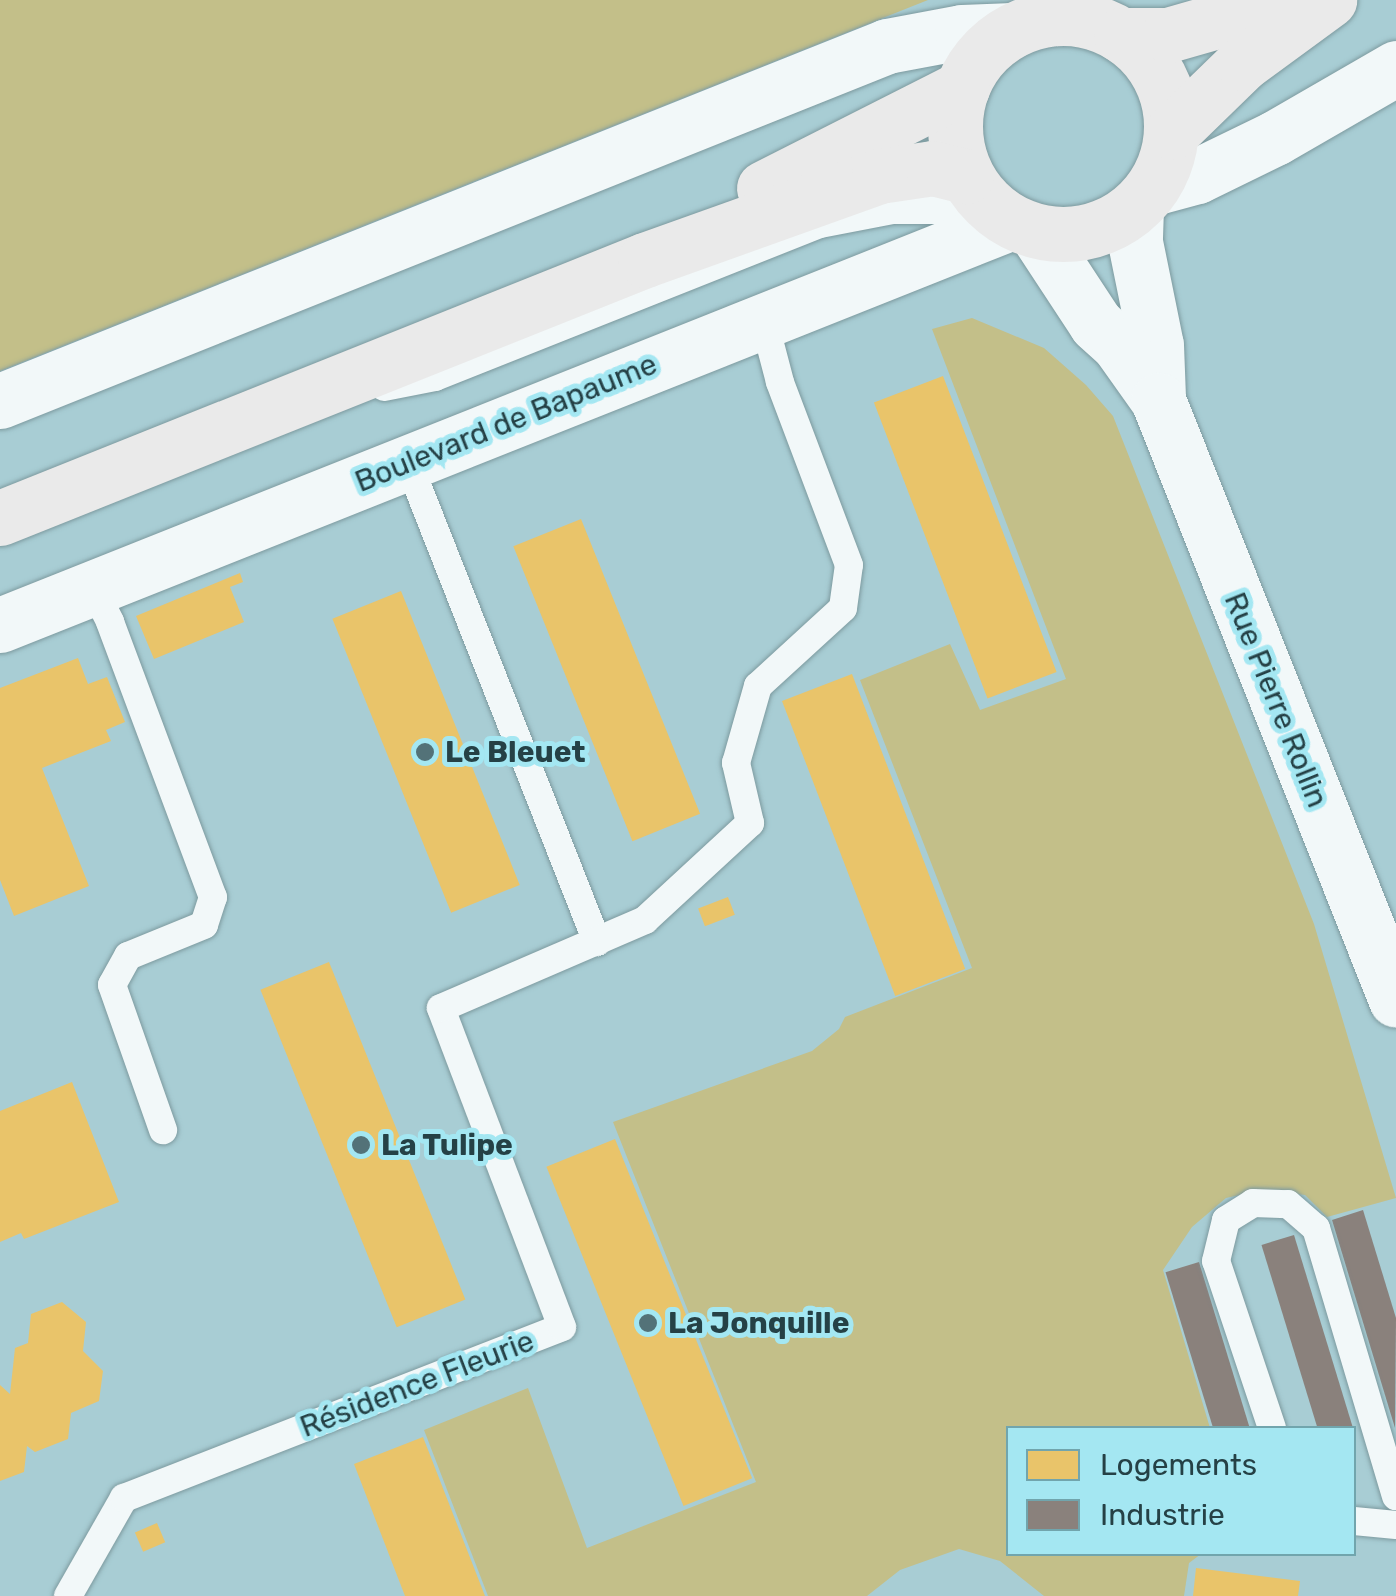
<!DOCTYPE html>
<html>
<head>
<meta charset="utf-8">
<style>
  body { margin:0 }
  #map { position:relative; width:1396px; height:1596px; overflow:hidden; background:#a8cdd4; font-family:Rubik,sans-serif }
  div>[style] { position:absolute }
  .green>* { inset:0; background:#c3bf89 }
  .homes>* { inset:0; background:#e9c46a; transform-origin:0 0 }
  .industry>* { inset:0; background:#8a817c; transform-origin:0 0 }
  .roads { filter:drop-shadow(0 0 2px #7d9a9f) drop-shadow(0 0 2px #7d9a9f) }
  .service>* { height:28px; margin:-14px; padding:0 14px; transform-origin:14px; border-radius:14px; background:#f2f8f9 }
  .minor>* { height:55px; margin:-27.5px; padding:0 27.5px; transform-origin:27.5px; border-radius:27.5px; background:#f2f8f9 }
  .tertiary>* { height:55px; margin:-27.5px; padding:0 27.5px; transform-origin:27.5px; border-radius:27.5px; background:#f2f8f9 }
  .primary>* { height:55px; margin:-27.5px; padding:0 27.5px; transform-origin:27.5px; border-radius:27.5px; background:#eaeaea }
  .primary>.ring { margin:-27.5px; padding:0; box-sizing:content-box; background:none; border:55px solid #eaeaea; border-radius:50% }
  .dots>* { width:28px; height:28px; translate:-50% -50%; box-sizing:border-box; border:5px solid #a4e7f2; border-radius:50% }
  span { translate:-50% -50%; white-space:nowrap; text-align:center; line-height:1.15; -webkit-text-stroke:10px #a4e7f2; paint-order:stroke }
  .street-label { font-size:30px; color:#254146 }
  .poi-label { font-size:30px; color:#254146; font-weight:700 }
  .left { translate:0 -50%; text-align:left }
  .legend { position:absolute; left:1006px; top:1426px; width:350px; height:130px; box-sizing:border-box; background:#a4e7f2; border:2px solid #71a5ad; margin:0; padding:12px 18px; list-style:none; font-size:30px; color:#254146 }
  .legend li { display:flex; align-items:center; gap:20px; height:50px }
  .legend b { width:50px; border:2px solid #71a5ad }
</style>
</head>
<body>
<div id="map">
  <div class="green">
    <div style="clip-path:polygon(0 0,928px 0,0 371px)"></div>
    <div style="clip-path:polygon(972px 318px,1044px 348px,1086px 385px,1113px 416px,1314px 924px,1396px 1198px,1327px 1217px,1305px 1195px,1263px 1190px,1226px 1198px,1192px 1227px,1163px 1270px,1210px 1428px,1008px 1428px,1008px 1554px,1201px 1554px,1189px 1563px,1184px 1596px,1044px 1596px,1000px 1561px,959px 1549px,900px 1570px,867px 1596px,488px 1596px,424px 1430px,528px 1388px,587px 1548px,756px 1482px,613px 1122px,812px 1051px,839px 1029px,845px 1017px,972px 968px,860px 680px,950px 644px,980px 710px,1066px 679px,932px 329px)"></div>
  </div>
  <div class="homes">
    <div style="left:943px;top:376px;width:317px;height:74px;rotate:69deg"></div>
    <div style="left:581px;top:519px;width:318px;height:73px;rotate:68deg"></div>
    <div style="clip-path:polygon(240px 573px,243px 582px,230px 587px,244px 622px,154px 659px,136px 616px)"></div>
    <div style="left:401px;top:591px;width:317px;height:74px;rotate:68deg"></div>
    <div style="clip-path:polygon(78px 658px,88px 684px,107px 677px,125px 722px,106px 730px,111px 741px,42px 768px,89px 886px,14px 916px,0 880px,0 688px)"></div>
    <div style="left:852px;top:674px;width:316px;height:75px;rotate:69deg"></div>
    <div style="left:728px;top:897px;width:19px;height:32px;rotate:69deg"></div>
    <div style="left:329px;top:962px;width:364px;height:74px;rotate:68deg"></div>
    <div style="clip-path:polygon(72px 1082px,119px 1202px,24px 1239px,21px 1233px,0 1242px,0 1111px)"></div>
    <div style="left:615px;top:1139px;width:366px;height:74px;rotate:68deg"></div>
    <div style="clip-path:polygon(62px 1302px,86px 1322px,83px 1351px,103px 1371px,99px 1401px,71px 1413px,68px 1439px,35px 1452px,27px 1446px,24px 1472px,0 1481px,0 1385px,10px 1394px,15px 1348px,28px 1343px,31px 1314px)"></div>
    <div style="clip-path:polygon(423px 1437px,485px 1596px,405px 1596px,354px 1464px)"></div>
    <div style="left:157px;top:1523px;width:21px;height:24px;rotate:67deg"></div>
    <div style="clip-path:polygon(1196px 1568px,1300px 1581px,1298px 1596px,1193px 1596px)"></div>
  </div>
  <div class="industry">
    <div style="clip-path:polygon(1363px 1210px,1396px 1318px,1395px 1428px,1332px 1220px)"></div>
    <div style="left:1294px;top:1235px;width:202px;height:34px;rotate:73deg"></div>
    <div style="left:1199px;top:1262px;width:174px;height:35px;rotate:73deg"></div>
  </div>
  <div class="roads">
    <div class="service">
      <div style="left:384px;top:387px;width:52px;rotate:-11.1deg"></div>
      <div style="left:435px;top:377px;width:414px;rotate:-21.7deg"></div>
      <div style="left:820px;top:224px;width:74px;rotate:-10.9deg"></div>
      <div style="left:893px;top:210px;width:101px"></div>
      <div style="left:408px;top:462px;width:516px;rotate:68.51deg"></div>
      <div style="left:93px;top:588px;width:38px;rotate:63deg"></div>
      <div style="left:110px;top:622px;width:294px;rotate:69.5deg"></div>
      <div style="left:213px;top:897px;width:29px;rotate:108deg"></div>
      <div style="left:204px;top:925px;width:82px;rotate:157.8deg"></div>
      <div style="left:128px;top:956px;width:33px;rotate:119deg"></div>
      <div style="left:112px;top:985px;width:154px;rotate:70.6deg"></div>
      <div style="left:1272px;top:1428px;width:176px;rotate:-108.5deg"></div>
      <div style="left:1216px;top:1261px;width:42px;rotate:-76.3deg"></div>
      <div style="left:1226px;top:1220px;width:32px;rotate:-32deg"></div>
      <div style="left:1253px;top:1203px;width:35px;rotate:2deg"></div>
      <div style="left:1288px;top:1204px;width:37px;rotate:41deg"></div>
      <div style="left:1316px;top:1228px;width:280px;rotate:73.4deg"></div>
      <div style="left:1354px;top:1521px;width:42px;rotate:5.4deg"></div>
      <div style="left:68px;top:1596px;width:113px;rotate:-60.3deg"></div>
      <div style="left:124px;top:1498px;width:470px;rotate:-21.3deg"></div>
      <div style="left:562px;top:1327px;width:341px;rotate:-110.8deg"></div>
      <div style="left:441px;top:1008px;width:222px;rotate:-23.3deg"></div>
      <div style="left:645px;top:920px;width:143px;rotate:-42.7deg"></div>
      <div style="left:750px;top:823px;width:62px;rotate:-103.1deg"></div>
      <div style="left:736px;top:763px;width:80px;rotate:-74.1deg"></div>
      <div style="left:758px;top:686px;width:115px;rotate:-42.5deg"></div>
      <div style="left:843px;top:608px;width:43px;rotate:-82.1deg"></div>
      <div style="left:849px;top:565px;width:196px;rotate:-110.7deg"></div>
      <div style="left:780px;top:382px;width:63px;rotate:-104.7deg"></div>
    </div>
    <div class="minor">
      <div style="left:1056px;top:18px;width:21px;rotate:-59deg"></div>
      <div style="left:1153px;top:188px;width:46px;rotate:-15.3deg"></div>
      <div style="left:1197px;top:176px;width:87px;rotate:-26deg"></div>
      <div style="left:1275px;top:138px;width:140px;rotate:-30deg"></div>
      <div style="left:0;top:401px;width:955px;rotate:-21.81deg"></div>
      <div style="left:887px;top:46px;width:76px;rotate:-10.6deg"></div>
      <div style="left:962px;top:32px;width:51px;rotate:-2.2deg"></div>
      <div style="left:0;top:625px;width:1089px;rotate:-21.71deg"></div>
    </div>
    <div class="tertiary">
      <div style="left:1136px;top:208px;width:34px;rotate:92deg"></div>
      <div style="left:1135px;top:242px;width:105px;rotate:78.5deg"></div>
      <div style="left:1156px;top:345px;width:52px;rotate:87.8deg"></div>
      <div style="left:1035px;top:231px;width:111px;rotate:56.7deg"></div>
      <div style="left:1096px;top:324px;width:31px;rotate:42deg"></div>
      <div style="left:1119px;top:345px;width:67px;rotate:54.7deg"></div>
      <div style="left:1158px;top:400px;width:645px;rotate:68.36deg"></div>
    </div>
    <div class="primary">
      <div class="ring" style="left:955px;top:18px;width:161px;height:161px"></div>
      <div style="left:1121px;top:35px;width:47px"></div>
      <div style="left:1168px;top:35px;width:127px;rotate:-16deg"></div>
      <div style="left:1172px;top:132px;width:99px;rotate:-44.2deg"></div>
      <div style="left:1243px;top:63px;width:107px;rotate:-36.2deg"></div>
      <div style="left:764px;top:188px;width:222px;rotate:-26.8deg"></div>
      <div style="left:0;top:518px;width:695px;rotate:-21.8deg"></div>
      <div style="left:645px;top:260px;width:249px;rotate:-19.7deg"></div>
      <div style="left:879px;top:176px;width:55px;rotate:-8.4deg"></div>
      <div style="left:933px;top:168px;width:34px;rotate:14deg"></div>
    </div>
  </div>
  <div class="dots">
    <div style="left:425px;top:752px;background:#537278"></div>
    <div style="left:361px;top:1145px;background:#537278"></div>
    <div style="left:648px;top:1323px;background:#537278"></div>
  </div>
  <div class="street-label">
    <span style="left:506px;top:423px;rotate:-22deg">Boulevard de Bapaume</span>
    <span style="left:1276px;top:700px;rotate:68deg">Rue Pierre Rollin</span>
    <span style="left:417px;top:1384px;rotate:-21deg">Résidence Fleurie</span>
  </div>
  <div class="poi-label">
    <span class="left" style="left:445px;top:752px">Le Bleuet</span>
    <span class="left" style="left:381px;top:1145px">La Tulipe</span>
    <span class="left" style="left:668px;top:1323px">La Jonquille</span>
  </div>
  <ul class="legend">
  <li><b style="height:28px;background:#e9c46a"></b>Logements</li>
  <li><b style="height:28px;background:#8a817c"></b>Industrie</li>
  </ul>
</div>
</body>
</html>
